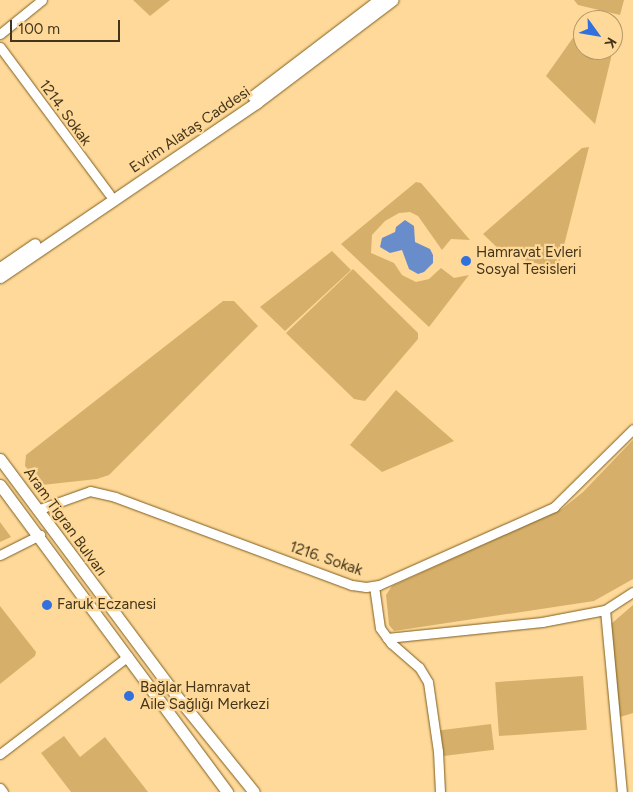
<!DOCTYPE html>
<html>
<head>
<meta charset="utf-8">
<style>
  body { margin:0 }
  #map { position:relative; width:633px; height:792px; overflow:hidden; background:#fed999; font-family:Figtree,sans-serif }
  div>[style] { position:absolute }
  .green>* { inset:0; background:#d6b06a; transform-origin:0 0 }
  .water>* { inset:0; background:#698dcb }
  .roads { filter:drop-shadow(0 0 1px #7f5e1e) drop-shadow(0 0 1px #7f5e1e) }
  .minor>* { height:9px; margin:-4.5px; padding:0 4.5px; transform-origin:4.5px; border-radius:4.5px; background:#fff }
  .major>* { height:11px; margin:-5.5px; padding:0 5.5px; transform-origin:5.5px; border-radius:5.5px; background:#fff }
  .dots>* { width:14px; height:14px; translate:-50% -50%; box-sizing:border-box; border:2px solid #fed999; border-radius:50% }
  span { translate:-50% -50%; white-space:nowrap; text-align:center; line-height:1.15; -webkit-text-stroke:4.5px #fed999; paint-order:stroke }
  .street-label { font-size:15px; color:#43351b }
  .poi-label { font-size:15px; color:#43351b }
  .left { translate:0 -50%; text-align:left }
  .north { position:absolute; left:573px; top:10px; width:50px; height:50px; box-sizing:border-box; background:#fed999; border:1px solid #b39767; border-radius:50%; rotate:122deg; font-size:14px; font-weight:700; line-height:20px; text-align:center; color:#43351b }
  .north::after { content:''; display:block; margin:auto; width:18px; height:22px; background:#3270de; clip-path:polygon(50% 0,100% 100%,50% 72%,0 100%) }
  .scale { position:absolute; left:10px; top:20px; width:110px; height:22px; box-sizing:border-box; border:2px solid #43351b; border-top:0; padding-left:6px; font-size:15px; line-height:18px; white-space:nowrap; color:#43351b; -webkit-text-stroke:4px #fed999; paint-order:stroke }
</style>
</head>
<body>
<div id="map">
  <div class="green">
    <div style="clip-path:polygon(133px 0,170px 0,150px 16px)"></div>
    <div style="clip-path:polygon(574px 0,624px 0,620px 15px,578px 5px)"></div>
    <div style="clip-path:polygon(582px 25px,583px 50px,613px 50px,595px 124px,546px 76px)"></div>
    <div style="clip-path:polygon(589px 147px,558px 269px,505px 255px,483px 234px,582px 148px)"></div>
    <div style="clip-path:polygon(416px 182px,421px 183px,470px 240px,451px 239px,442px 250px,418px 216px,410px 212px,399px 213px,385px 221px,372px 235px,371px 253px,394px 263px,402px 275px,416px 282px,429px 279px,441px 268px,454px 278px,469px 275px,429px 327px,341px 244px)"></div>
    <div style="clip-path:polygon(332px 251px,351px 270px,285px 331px,260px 307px)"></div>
    <div style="clip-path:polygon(353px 269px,418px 333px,418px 339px,365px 401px,354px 399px,286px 333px)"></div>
    <div style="clip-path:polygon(223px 301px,234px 301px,258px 326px,109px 475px,97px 479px,42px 485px,25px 466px,26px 455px)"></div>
    <div style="clip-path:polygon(396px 390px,454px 441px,382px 472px,350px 445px)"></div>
    <div style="clip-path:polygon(633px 440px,633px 579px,594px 601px,394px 631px,389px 625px,386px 595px,392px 586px,562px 509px,583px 492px)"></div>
    <div style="clip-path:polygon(0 522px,11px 537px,0 542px)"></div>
    <div style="clip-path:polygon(633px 605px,633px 713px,620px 717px,611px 624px)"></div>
    <div style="clip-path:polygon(0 606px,36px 652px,35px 656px,0 684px)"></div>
    <div style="left:583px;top:676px;width:54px;height:88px;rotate:86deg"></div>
    <div style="left:491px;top:724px;width:26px;height:51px;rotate:83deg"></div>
    <div style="clip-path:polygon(64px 736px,80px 757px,105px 737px,148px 792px,71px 792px,41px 753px)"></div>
  </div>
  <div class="water">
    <div style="clip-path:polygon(405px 220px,414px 226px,415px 242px,430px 249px,433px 255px,433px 263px,424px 272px,418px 274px,409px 269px,402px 250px,390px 253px,380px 247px,382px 238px,395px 232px,396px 227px)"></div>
  </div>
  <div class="roads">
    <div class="minor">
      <div style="left:0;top:34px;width:54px;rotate:-39deg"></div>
      <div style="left:0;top:47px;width:183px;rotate:53.4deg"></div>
      <div style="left:37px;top:510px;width:56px;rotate:-19.7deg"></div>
      <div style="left:90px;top:491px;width:26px;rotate:13deg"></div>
      <div style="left:115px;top:497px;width:253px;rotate:20.4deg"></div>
      <div style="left:352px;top:585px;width:14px;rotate:8deg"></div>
      <div style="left:366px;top:587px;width:13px;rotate:-9deg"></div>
      <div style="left:379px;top:585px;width:192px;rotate:-24deg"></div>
      <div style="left:554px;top:507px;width:111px;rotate:-44.6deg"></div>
      <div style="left:0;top:555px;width:45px;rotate:-26.6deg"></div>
      <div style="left:374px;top:586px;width:42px;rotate:81.9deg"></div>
      <div style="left:380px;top:628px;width:19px;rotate:54deg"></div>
      <div style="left:391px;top:643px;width:37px;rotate:41deg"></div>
      <div style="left:419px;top:667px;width:17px;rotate:59deg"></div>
      <div style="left:428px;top:682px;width:70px;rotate:81.8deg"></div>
      <div style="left:438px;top:751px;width:41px;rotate:87.2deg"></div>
      <div style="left:605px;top:610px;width:183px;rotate:84.7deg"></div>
      <div style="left:387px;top:638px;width:156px;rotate:-5.9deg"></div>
      <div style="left:542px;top:622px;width:64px;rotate:-10.8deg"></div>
      <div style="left:605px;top:610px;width:33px;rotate:-33deg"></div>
      <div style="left:0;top:754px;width:161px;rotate:-37.4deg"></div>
      <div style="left:0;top:788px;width:5px;rotate:53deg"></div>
    </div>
    <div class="major">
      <div style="left:253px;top:96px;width:158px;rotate:-37.3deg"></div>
      <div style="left:0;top:268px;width:42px;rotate:-34.4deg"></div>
      <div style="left:0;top:277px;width:310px;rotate:-34.2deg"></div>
      <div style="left:256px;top:103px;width:171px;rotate:-37.1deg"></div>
      <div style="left:0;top:459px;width:299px;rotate:53.3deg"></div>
      <div style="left:179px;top:699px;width:119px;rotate:51.1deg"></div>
      <div style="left:0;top:485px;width:382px;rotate:53.5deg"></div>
    </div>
  </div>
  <div class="dots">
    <div style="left:466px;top:261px;background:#3270de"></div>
    <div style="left:47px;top:605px;background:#3270de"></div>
    <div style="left:129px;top:696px;background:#3270de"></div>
  </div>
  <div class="street-label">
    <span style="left:65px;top:113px;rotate:54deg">1214. Sokak</span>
    <span style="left:190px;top:130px;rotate:-34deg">Evrim Alataş Caddesi</span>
    <span style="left:65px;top:522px;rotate:54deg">Aram Tigran Bulvarı</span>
    <span style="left:326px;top:559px;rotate:19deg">1216. Sokak</span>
  </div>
  <div class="poi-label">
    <span class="left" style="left:476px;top:261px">Hamravat Evleri<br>Sosyal Tesisleri</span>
    <span class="left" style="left:57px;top:605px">Faruk Eczanesi</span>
    <span class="left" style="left:140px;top:696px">Bağlar Hamravat<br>Aile Sağlığı Merkezi</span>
  </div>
  <div class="north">K</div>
  <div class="scale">100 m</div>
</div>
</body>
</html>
